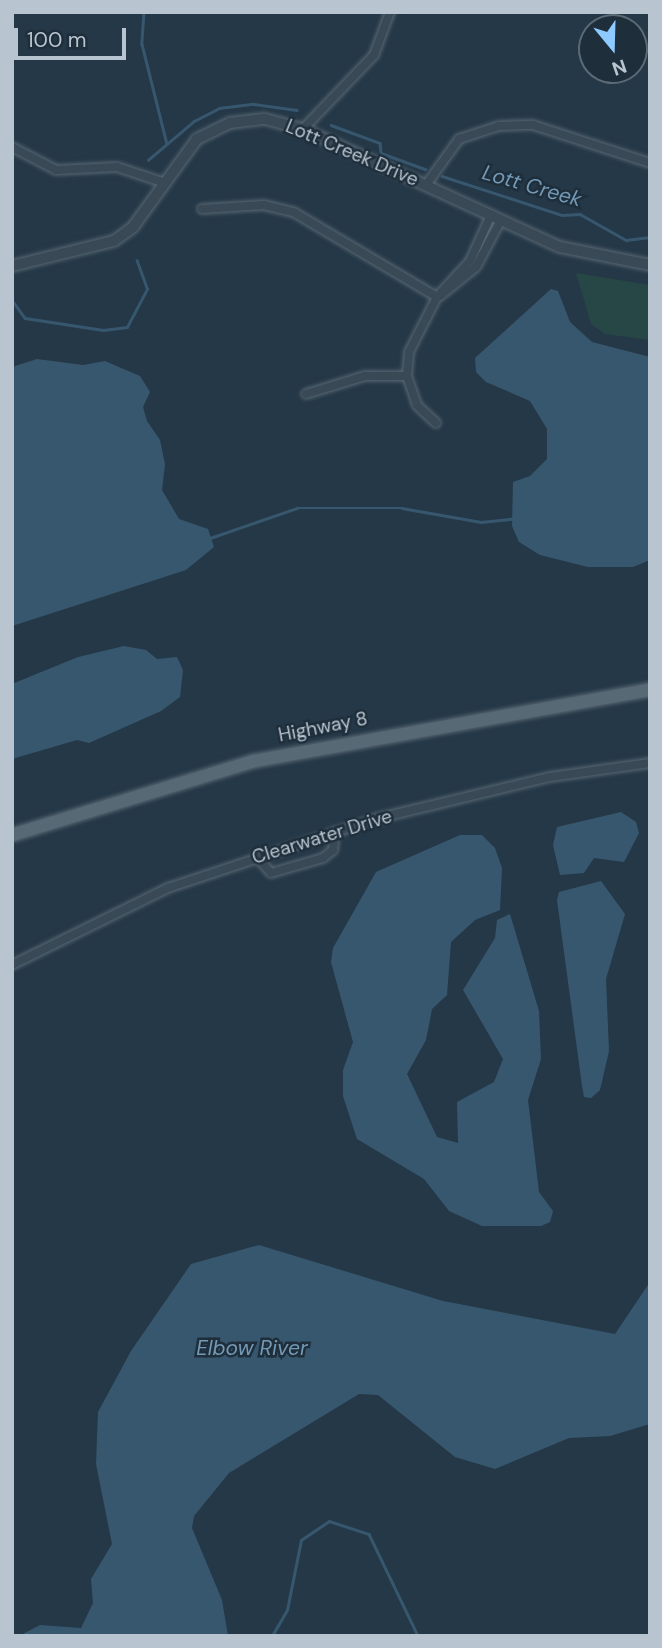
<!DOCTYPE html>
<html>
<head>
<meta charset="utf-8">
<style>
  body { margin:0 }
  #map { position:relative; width:662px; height:1648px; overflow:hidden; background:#253847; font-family:"DM Sans",sans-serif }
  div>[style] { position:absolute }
  .green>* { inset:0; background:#274746 }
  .water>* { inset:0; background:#37576f }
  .stream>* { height:2.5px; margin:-1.25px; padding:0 1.25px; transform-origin:1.25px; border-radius:1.25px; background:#37576f }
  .roads { filter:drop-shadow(0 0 2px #586773) drop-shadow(0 0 2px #586773) }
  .minor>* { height:8px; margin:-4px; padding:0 4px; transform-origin:4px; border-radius:4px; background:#3a4956 }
  .tertiary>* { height:10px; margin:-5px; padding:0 5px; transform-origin:5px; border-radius:5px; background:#3a4956 }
  .primary>* { height:12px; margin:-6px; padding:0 6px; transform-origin:6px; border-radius:6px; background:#586976 }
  span { translate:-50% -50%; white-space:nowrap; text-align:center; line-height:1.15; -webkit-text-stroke:5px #1e2e3b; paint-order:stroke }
  .street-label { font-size:19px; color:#b8c4cf }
  .water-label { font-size:21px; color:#7499b5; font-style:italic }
  .frame { position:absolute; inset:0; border:14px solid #b8c4cf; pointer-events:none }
  .north { position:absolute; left:578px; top:14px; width:70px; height:70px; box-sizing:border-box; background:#1e2e3b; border:2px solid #5c6a76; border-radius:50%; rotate:161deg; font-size:19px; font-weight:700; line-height:28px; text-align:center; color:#b8c4cf }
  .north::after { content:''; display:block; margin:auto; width:24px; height:32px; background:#8ccaff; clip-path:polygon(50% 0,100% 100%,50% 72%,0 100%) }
  .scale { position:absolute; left:14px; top:28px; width:112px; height:32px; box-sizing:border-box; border:4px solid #b8c4cf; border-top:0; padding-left:9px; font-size:21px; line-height:24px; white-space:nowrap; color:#b8c4cf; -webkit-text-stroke:5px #1e2e3b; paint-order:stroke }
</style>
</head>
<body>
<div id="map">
  <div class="green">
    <div style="clip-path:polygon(576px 273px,650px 285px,650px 340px,605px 334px,591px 324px)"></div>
  </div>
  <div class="water">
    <div style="clip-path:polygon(551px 289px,558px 291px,570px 322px,592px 342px,650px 357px,650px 560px,633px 567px,588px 567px,540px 555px,519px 542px,512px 526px,513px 482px,530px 476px,547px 459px,547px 429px,530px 401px,486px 382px,476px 372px,475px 358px)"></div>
    <div style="clip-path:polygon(37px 359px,83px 365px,105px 361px,140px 376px,150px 392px,143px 407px,147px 421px,160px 440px,165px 464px,162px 490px,179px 519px,208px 529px,214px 547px,186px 570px,12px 626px,12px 367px)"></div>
    <div style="clip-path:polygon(124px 646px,146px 650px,157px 659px,177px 657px,183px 670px,180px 697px,161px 711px,89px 743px,77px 740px,12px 759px,12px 684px,78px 657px)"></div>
    <div style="clip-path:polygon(621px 812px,636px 822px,639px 833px,624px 862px,594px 858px,584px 873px,560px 875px,553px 845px,557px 827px)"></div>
    <div style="clip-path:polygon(460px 835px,482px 835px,495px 848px,502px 868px,500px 910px,475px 920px,451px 942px,447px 995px,432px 1009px,426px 1040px,407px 1074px,437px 1137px,458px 1143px,457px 1102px,494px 1082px,503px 1059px,463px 990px,495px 938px,497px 920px,510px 914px,539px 1011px,541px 1059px,528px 1100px,539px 1192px,553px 1211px,550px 1222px,541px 1226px,482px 1226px,449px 1211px,424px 1179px,357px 1139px,343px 1096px,343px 1070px,353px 1042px,331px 962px,333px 948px,376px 872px)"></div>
    <div style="clip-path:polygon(601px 881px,625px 914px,606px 979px,609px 1051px,600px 1090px,591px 1098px,584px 1097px,582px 1086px,557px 900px,559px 892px)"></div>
    <div style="clip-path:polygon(259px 1245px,443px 1301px,615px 1334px,650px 1282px,650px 1424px,610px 1436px,569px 1438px,495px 1469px,455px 1457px,378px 1395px,359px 1394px,229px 1473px,194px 1516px,192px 1528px,222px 1600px,228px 1636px,19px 1636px,40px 1625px,81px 1628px,93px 1603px,91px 1579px,112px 1544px,96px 1464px,98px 1412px,131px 1351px,191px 1264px)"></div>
  </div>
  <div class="stream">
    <div style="left:144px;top:12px;width:32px;rotate:94deg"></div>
    <div style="left:142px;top:44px;width:103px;rotate:76deg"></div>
    <div style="left:331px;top:125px;width:52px;rotate:20.2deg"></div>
    <div style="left:380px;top:143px;width:10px;rotate:84deg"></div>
    <div style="left:381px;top:153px;width:47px;rotate:20deg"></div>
    <div style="left:148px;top:160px;width:60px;rotate:-40.3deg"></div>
    <div style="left:194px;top:121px;width:28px;rotate:-27deg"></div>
    <div style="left:219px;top:108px;width:34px;rotate:-7deg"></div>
    <div style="left:253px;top:104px;width:44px;rotate:7.8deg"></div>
    <div style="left:442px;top:176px;width:126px;rotate:18deg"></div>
    <div style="left:562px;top:215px;width:18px;rotate:-3deg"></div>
    <div style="left:580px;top:214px;width:53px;rotate:29.5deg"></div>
    <div style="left:626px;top:240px;width:24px;rotate:-7deg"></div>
    <div style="left:12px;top:300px;width:22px;rotate:54deg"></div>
    <div style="left:25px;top:318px;width:79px;rotate:8.7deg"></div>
    <div style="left:103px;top:330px;width:24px;rotate:-7deg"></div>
    <div style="left:127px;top:327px;width:43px;rotate:-62.2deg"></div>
    <div style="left:147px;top:289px;width:30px;rotate:-110deg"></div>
    <div style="left:210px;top:538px;width:92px;rotate:-19deg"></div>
    <div style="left:297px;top:508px;width:105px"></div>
    <div style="left:402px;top:508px;width:80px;rotate:10deg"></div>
    <div style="left:481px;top:522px;width:30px;rotate:-6deg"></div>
    <div style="left:272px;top:1636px;width:30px;rotate:-60deg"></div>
    <div style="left:287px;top:1610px;width:71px;rotate:-78.7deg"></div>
    <div style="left:301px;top:1540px;width:34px;rotate:-34deg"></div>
    <div style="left:329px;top:1521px;width:42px;rotate:18deg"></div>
    <div style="left:369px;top:1534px;width:113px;rotate:64.3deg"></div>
  </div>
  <div class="roads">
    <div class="minor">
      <div style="left:303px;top:129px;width:103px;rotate:-46.2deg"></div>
      <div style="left:374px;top:55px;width:46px;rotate:-69.6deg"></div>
      <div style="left:12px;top:147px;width:50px;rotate:27.6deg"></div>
      <div style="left:56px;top:170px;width:61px;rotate:-2.8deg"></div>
      <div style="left:117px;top:167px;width:47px;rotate:18.4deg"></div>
      <div style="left:426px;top:185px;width:57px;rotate:-54.3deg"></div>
      <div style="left:459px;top:139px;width:42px;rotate:-18deg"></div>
      <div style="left:499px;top:126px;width:34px;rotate:-2deg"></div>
      <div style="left:533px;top:125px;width:123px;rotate:18deg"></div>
      <div style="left:202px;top:209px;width:62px;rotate:-3.7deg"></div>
      <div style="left:264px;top:205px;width:32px;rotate:14deg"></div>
      <div style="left:295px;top:213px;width:165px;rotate:30.6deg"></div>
      <div style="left:440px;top:296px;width:46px;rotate:-38.9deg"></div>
      <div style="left:476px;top:267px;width:53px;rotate:-62deg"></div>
      <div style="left:306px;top:394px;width:62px;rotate:-17deg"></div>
      <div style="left:365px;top:376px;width:42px"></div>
      <div style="left:436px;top:423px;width:26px;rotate:-137deg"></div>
      <div style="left:417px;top:405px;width:31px;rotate:-109deg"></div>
      <div style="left:407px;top:376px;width:24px;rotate:-85deg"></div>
      <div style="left:409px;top:352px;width:62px;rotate:-63deg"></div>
      <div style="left:437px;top:297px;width:49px;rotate:-47.5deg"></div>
      <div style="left:470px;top:261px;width:51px;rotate:-65.5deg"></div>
      <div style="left:257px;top:857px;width:21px;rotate:49deg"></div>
      <div style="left:271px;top:873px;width:54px;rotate:-16.1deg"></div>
      <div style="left:323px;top:858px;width:13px;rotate:-39deg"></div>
      <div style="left:333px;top:850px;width:18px;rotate:-84deg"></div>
      <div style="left:12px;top:965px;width:174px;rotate:-26.3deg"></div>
      <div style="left:168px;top:888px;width:218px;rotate:-18.4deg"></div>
      <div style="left:375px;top:819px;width:180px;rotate:-13.5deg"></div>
      <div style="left:550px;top:777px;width:101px;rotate:-8deg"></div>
    </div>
    <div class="tertiary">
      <div style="left:12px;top:266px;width:105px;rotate:-13.8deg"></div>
      <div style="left:114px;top:241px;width:24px;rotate:-36deg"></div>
      <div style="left:133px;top:227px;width:109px;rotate:-54deg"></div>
      <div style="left:197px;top:139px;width:37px;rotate:-26deg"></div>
      <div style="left:230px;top:123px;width:35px;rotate:-7deg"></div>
      <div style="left:265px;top:119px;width:39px;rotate:15deg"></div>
      <div style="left:303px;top:129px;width:283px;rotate:24.7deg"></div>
      <div style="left:560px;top:247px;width:92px;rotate:11.3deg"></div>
    </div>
    <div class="primary">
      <div style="left:12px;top:835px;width:253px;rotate:-17deg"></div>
      <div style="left:254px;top:761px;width:402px;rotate:-10.2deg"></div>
    </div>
  </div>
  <div class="street-label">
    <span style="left:352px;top:153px;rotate:23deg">Lott Creek Drive</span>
    <span style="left:323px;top:727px;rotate:-11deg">Highway 8</span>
    <span style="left:322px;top:837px;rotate:-17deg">Clearwater Drive</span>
  </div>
  <div class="water-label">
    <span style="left:532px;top:186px;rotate:16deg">Lott Creek</span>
    <span style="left:252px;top:1348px">Elbow River</span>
  </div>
  <div class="frame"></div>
  <div class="north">N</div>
  <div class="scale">100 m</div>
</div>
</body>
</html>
